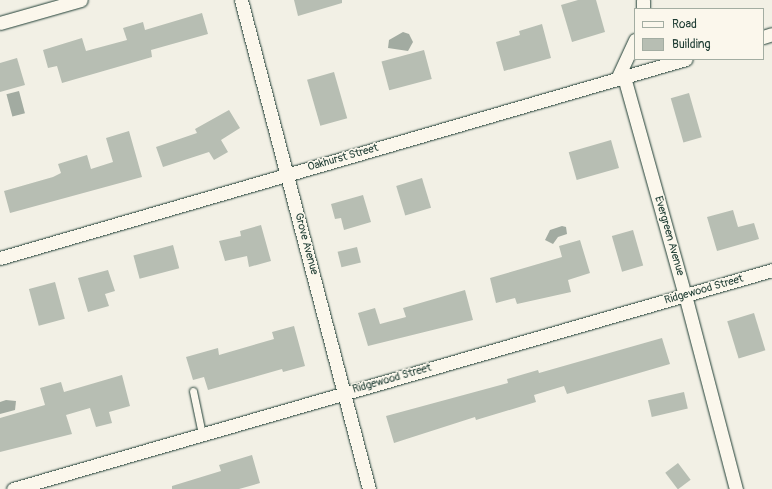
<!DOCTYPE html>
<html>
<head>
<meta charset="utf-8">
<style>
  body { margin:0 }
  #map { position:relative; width:772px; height:489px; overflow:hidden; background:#f2f0e5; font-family:Pangolin,sans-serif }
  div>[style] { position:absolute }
  .water>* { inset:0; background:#a2aba1; transform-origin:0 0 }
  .building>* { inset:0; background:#b7beb3; transform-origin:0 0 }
  .roads { filter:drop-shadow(0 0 1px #1f3d34) drop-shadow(0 0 1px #1f3d34) }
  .lane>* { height:7px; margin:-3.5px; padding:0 3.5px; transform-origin:3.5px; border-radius:3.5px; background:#fbf7ec }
  .street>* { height:13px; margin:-6.5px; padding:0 6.5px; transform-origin:6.5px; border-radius:6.5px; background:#fbf7ec }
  span { translate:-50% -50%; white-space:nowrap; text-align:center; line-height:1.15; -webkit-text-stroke:3px #fbf7ec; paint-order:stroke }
  .street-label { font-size:11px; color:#1f3d34 }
  .legend { position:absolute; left:634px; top:8px; width:130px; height:52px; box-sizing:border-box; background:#fbf7ec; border:1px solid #a3ada2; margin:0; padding:5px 7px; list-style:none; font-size:12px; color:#1f3d34 }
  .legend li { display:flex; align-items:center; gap:8px; height:20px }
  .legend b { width:20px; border:1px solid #a3ada2 }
</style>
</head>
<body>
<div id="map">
  <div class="water">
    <div style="clip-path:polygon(403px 32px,409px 34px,413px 42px,408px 51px,388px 48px,389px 40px)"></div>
    <div style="left:19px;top:91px;width:23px;height:13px;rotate:75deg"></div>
    <div style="clip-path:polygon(562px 226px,566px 227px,567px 234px,558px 237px,553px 244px,545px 240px,550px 230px)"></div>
    <div style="clip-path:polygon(6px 400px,16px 401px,15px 410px,0 414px,0 402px)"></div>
  </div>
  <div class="building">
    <div style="clip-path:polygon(294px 0,342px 0,342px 3px,298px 16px)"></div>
    <div style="clip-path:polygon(578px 0,596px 0,605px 32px,572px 42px,561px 5px)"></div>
    <div style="clip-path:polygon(202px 13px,208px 34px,151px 50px,152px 57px,62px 83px,57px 66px,48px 68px,43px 50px,82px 38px,86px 51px,127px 40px,123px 28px,143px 22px,145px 30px)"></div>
    <div style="clip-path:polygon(542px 24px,551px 58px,504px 71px,496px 42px,520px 35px,519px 31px)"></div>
    <div style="left:424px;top:50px;width:30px;height:44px;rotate:75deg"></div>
    <div style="clip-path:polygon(17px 58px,25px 85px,0 92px,0 63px)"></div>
    <div style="left:334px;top:72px;width:48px;height:28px;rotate:74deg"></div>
    <div style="left:689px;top:93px;width:46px;height:19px;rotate:74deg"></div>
    <div style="clip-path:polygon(229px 110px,240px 128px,221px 140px,228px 152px,214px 160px,209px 152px,163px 167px,156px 147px,197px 133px,195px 129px)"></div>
    <div style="clip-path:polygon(129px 131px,142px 177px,10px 213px,4px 191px,53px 177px,61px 173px,58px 164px,87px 155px,91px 169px,113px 162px,106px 138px)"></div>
    <div style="left:611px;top:140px;width:29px;height:44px;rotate:74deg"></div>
    <div style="left:422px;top:178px;width:31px;height:27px;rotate:73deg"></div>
    <div style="clip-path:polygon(363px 195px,371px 222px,344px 230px,341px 218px,335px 219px,331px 204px)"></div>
    <div style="clip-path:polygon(733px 210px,738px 227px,754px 223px,759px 239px,717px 251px,707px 217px)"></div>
    <div style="clip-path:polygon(261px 225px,271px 261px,249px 267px,247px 256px,225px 261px,219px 241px,241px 236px,240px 231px)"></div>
    <div style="left:633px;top:230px;width:37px;height:22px;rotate:74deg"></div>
    <div style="clip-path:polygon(580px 240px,590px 273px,568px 280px,571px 292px,517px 304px,515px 298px,496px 303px,490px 278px,562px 257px,559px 246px)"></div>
    <div style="left:173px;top:245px;width:24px;height:41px;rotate:75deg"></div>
    <div style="left:357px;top:247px;width:16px;height:20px;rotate:76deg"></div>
    <div style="clip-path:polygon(108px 270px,115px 291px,105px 294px,109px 306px,88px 312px,78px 278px)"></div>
    <div style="left:55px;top:282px;width:38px;height:27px;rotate:75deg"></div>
    <div style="clip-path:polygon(465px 290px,473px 320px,368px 346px,358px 313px,375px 308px,380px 324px,406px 317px,403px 308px)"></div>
    <div style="left:754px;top:313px;width:39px;height:28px;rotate:73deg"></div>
    <div style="clip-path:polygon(294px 326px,305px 366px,283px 372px,282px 369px,208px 390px,204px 377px,193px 380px,186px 357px,218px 348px,219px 355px,274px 339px,272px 332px)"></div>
    <div style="clip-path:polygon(662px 338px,670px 364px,567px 394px,564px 386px,534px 395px,536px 402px,476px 420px,475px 417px,394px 443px,386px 416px,508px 383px,507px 379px,538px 370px,539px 373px)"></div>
    <div style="clip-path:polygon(122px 375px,130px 406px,109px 412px,112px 423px,96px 427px,90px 408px,66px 415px,72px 434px,0 452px,0 418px,45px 405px,40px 388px,61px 382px,64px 392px)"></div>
    <div style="left:684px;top:392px;width:17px;height:37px;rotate:77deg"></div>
    <div style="clip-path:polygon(252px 455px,260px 483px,239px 489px,172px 489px,172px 486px,221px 471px,219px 465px)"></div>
    <div style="left:678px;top:463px;width:21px;height:16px;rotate:53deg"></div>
  </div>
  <div class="roads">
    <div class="lane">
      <div style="left:193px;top:391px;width:44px;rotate:78.2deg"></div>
    </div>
    <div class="street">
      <div style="left:241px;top:0;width:505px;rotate:75.33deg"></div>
      <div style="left:643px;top:0;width:9px;rotate:90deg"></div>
      <div style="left:0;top:23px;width:84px;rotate:-15.9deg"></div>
      <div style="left:763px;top:37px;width:9px;rotate:-18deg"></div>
      <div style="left:624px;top:77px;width:226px;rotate:74.4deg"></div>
      <div style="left:685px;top:295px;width:201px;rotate:75.3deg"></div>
      <div style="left:617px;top:79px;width:43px;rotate:-65.2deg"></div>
      <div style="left:0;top:258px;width:714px;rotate:-16.18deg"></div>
      <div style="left:13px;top:489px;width:790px;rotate:-16.09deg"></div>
    </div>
  </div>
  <div class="street-label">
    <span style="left:343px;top:158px;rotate:-16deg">Oakhurst Street</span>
    <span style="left:669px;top:236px;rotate:74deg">Evergreen Avenue</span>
    <span style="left:306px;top:244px;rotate:75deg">Grove Avenue</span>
    <span style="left:704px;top:290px;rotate:-16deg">Ridgewood Street</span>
    <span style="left:392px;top:379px;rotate:-16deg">Ridgewood Street</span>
  </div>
  <ul class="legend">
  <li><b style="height:5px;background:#fbf7ec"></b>Road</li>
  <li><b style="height:11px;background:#b7beb3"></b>Building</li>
  </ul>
</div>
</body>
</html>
